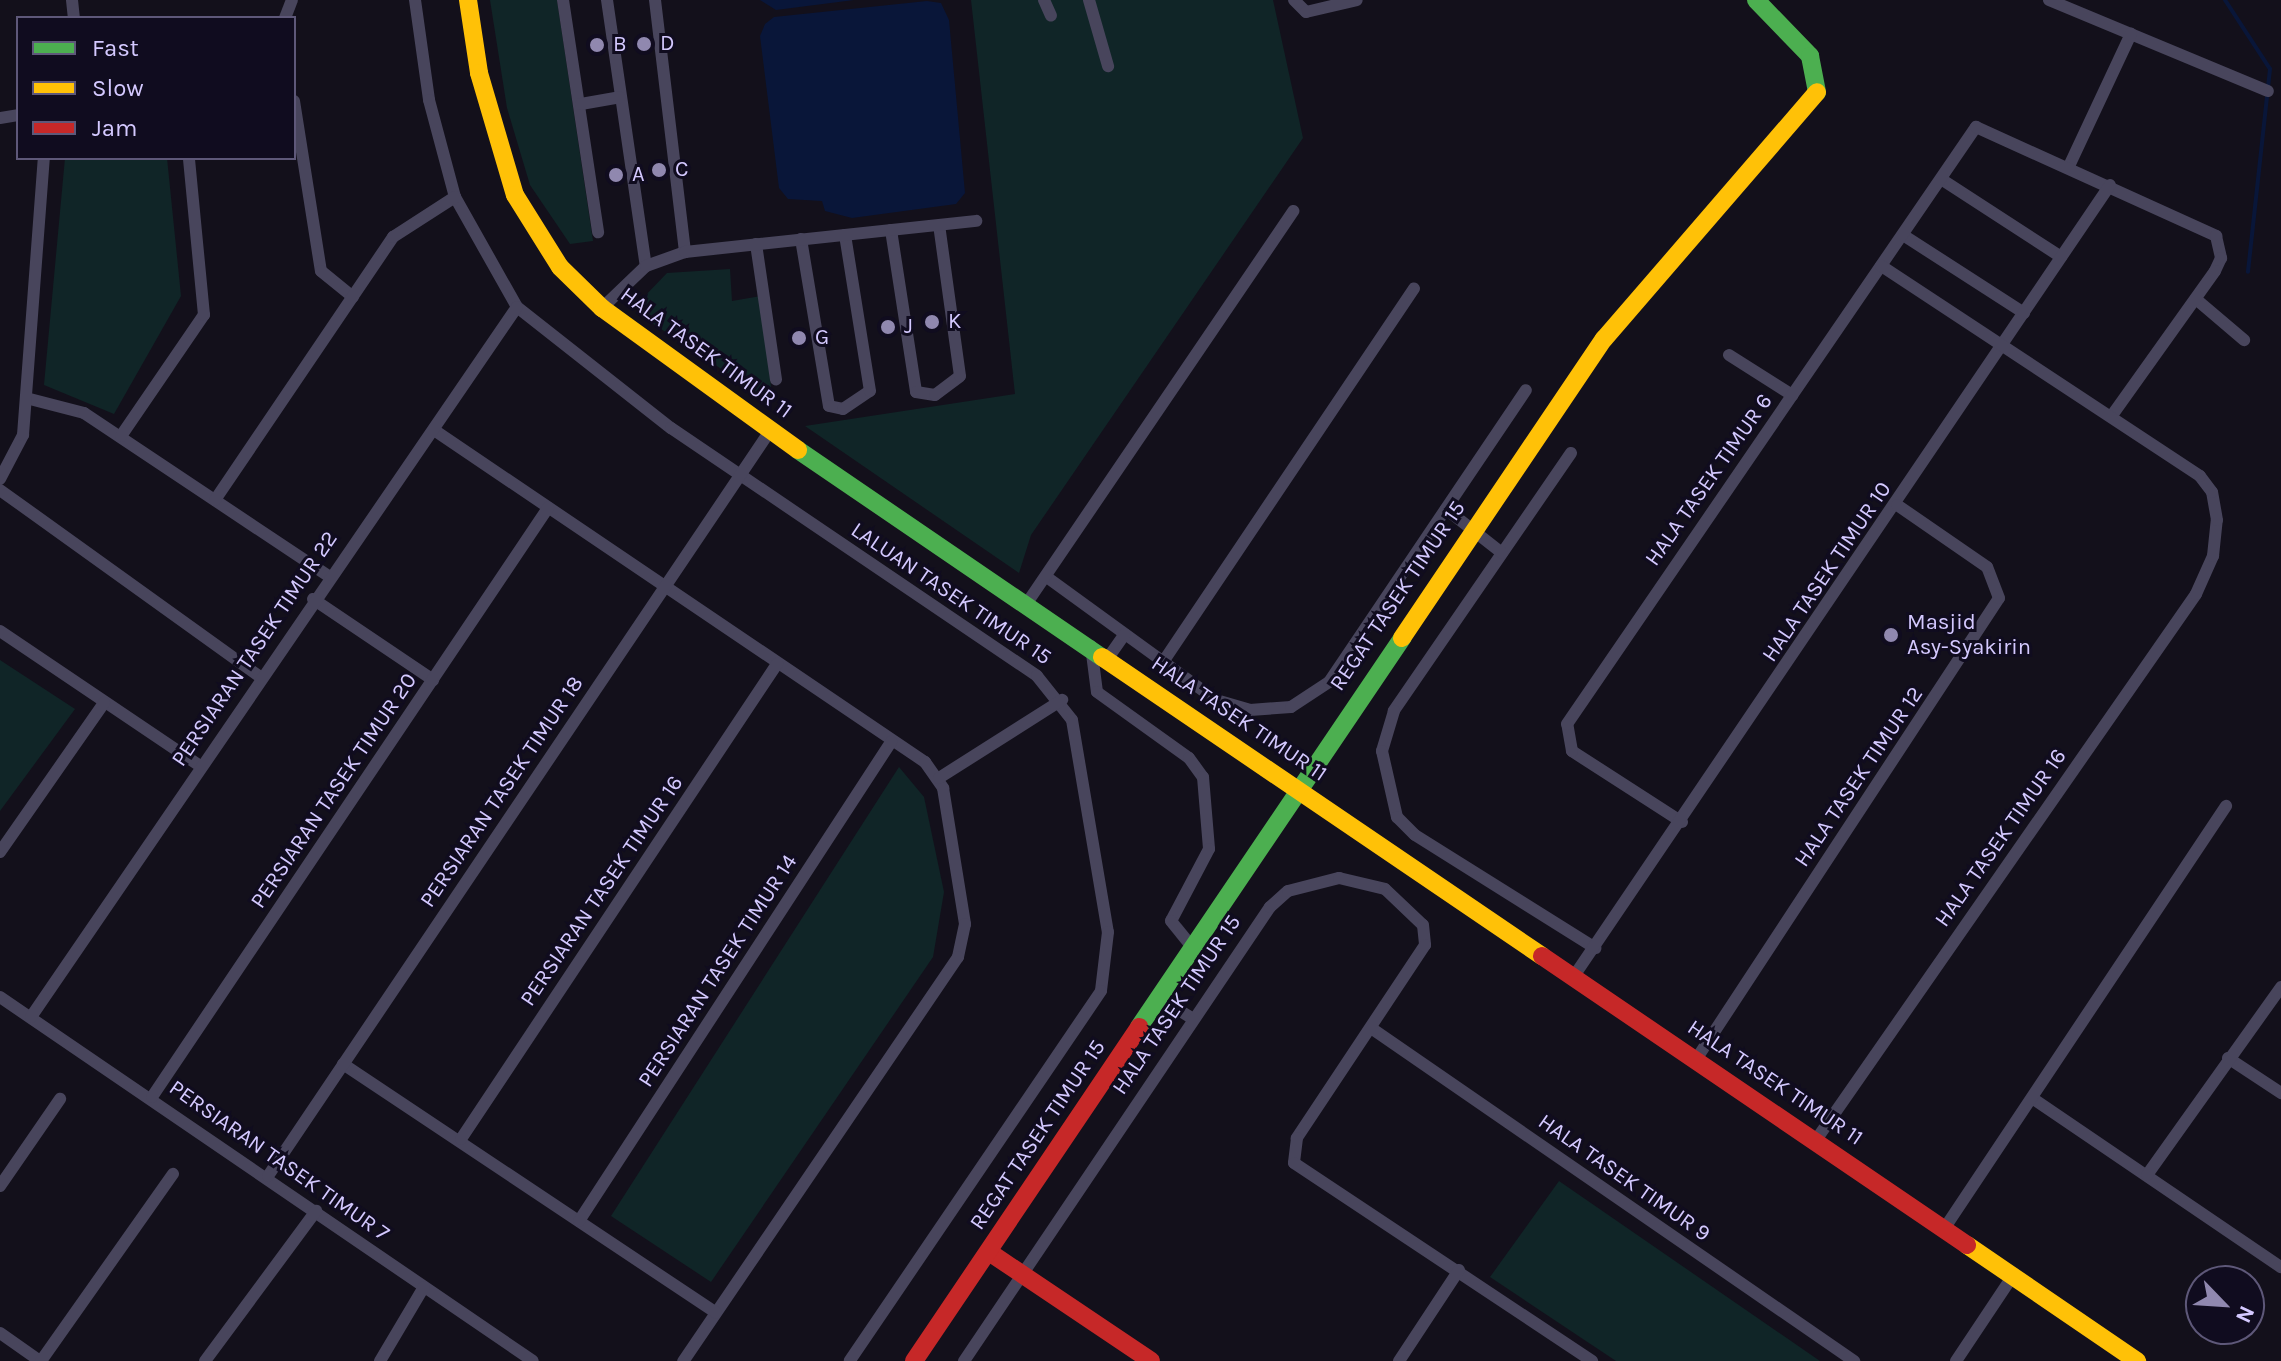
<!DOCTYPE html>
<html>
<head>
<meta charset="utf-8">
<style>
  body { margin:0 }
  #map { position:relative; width:2281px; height:1361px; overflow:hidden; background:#13101b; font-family:Karla,sans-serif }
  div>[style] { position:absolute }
  .green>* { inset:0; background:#102527 }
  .water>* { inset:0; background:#091639 }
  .stream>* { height:4px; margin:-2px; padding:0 2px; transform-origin:2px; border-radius:2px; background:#091639 }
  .street>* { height:12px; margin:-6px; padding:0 6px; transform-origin:6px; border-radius:6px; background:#48455c }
  .fast>* { height:18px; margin:-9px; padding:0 9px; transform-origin:9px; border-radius:9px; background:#4caf50 }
  .slow>* { height:18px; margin:-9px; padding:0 9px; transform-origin:9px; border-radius:9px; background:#ffc107 }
  .jam>* { height:18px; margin:-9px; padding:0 9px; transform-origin:9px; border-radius:9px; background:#c62828 }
  .dots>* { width:22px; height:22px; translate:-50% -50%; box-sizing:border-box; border:4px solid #100c1f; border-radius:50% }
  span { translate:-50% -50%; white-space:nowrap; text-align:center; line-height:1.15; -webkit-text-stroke:6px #100c1f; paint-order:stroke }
  .poi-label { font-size:22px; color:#d4c9ff }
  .left { translate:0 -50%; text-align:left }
  .street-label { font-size:22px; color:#d4c9ff }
  .legend { position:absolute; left:16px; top:16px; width:280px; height:144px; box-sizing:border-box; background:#100c1f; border:2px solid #5e5879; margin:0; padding:10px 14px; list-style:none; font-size:24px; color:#d4c9ff }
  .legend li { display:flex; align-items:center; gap:16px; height:40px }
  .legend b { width:40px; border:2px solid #5e5879 }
  .north { position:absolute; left:2185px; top:1265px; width:80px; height:80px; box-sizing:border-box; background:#100c1f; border:2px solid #5e5879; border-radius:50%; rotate:115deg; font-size:22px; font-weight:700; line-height:32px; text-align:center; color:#d4c9ff }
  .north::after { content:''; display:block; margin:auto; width:28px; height:36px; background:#9088af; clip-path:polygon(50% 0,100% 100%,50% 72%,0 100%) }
</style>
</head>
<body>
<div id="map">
  <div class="green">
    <div style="clip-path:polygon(490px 0,557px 0,593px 241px,570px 244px,530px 185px,507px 108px)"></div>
    <div style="clip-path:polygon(971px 0,1273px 0,1303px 138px,1031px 535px,1019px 573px,805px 426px,1015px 394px)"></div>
    <div style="clip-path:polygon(65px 158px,167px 158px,181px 296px,114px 414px,44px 385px)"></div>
    <div style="clip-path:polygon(730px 269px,732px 301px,761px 296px,771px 387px,759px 394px,643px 317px,641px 300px,667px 273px)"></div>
    <div style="clip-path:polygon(0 660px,75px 709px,0 811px)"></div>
    <div style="clip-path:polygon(899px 767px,924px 797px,944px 892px,933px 957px,711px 1282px,611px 1216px)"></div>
    <div style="clip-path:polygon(1559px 1181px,1820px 1361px,1616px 1361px,1490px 1277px)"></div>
  </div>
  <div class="water">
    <div style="clip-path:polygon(760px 0,854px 0,776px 10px)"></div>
    <div style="clip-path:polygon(927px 1px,941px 3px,949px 20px,965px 193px,956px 204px,852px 218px,825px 211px,822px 201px,788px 199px,779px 188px,760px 36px,765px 24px,774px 17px)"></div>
  </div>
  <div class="stream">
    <div style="left:2225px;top:0;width:82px;rotate:56.9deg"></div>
    <div style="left:2270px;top:69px;width:204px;rotate:96.2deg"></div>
  </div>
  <div class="street">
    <div style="left:72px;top:0;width:18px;rotate:84deg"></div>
    <div style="left:415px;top:0;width:101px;rotate:82deg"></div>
    <div style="left:429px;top:100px;width:100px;rotate:75deg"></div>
    <div style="left:455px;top:197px;width:126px;rotate:60.6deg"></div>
    <div style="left:517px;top:307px;width:196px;rotate:38.2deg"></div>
    <div style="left:671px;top:428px;width:442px;rotate:34.1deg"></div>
    <div style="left:1037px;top:676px;width:56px;rotate:51.5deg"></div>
    <div style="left:1072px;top:720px;width:215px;rotate:80.4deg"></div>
    <div style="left:1108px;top:932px;width:59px;rotate:96.8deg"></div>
    <div style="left:1101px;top:991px;width:447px;rotate:124.2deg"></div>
    <div style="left:563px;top:0;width:235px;rotate:81.4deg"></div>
    <div style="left:607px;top:0;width:269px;rotate:81.7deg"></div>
    <div style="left:655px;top:0;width:254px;rotate:83.2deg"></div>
    <div style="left:1044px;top:0;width:17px;rotate:66deg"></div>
    <div style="left:1089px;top:0;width:69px;rotate:73.9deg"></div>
    <div style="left:1294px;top:0;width:17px;rotate:45deg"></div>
    <div style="left:1306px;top:12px;width:52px;rotate:-13.2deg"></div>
    <div style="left:2049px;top:0;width:237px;rotate:22.6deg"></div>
    <div style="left:285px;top:18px;width:19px;rotate:-69deg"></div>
    <div style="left:294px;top:101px;width:172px;rotate:81deg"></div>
    <div style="left:321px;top:271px;width:41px;rotate:39.1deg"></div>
    <div style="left:581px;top:104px;width:39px;rotate:-10deg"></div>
    <div style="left:0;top:118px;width:18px;rotate:-9deg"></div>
    <div style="left:2070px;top:164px;width:144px;rotate:-64.9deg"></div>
    <div style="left:1941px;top:179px;width:143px;rotate:33deg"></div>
    <div style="left:891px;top:230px;width:164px;rotate:81.2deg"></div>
    <div style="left:916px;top:392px;width:19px;rotate:9deg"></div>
    <div style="left:935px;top:395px;width:31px;rotate:-37deg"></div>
    <div style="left:960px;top:376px;width:152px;rotate:-97.9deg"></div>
    <div style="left:1903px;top:235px;width:144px;rotate:32.8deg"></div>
    <div style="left:801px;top:239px;width:169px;rotate:80.5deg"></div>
    <div style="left:829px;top:406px;width:14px;rotate:12deg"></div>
    <div style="left:843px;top:409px;width:32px;rotate:-34deg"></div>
    <div style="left:870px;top:391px;width:158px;rotate:-99.1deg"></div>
    <div style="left:756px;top:244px;width:137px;rotate:81.6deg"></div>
    <div style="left:2197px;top:300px;width:62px;rotate:40.4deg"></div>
    <div style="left:602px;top:308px;width:61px;rotate:-43.7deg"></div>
    <div style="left:646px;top:266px;width:41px;rotate:-19.7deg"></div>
    <div style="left:685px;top:252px;width:293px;rotate:-6.1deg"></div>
    <div style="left:1729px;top:355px;width:75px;rotate:32.4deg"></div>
    <div style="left:26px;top:398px;width:60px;rotate:14.5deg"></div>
    <div style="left:84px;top:413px;width:293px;rotate:33.7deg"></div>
    <div style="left:434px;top:430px;width:593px;rotate:34.07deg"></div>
    <div style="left:925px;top:762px;width:32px;rotate:55deg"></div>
    <div style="left:943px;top:788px;width:138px;rotate:80.8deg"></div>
    <div style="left:965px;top:924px;width:34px;rotate:102deg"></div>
    <div style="left:958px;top:957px;width:489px;rotate:124.2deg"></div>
    <div style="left:121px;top:436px;width:147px;rotate:-55.6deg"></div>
    <div style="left:204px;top:315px;width:158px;rotate:-95.5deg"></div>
    <div style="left:1571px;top:453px;width:313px;rotate:124.5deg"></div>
    <div style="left:1394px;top:711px;width:42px;rotate:106.7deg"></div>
    <div style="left:1382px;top:751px;width:68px;rotate:77.2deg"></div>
    <div style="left:1397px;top:817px;width:25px;rotate:45deg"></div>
    <div style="left:1415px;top:835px;width:213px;rotate:32.1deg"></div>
    <div style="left:0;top:479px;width:50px;rotate:-62.4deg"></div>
    <div style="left:23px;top:435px;width:278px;rotate:-85.7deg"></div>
    <div style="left:0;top:490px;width:320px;rotate:35.7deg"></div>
    <div style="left:215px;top:500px;width:318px;rotate:-55.9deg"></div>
    <div style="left:393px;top:237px;width:74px;rotate:-32.8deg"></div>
    <div style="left:1446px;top:509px;width:71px;rotate:38.2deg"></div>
    <div style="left:1048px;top:578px;width:208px;rotate:36deg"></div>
    <div style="left:1216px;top:700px;width:35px;rotate:16deg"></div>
    <div style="left:1250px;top:710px;width:41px;rotate:-4.2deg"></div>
    <div style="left:1291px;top:707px;width:45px;rotate:-33.3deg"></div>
    <div style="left:1329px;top:682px;width:352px;rotate:-56deg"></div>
    <div style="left:313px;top:599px;width:145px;rotate:34deg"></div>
    <div style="left:1027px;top:603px;width:474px;rotate:-55.8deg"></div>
    <div style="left:0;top:631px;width:241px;rotate:34deg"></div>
    <div style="left:1091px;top:646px;width:46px;rotate:82.6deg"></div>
    <div style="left:1097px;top:692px;width:113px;rotate:35.7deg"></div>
    <div style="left:1189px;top:758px;width:24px;rotate:54deg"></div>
    <div style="left:1203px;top:777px;width:72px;rotate:85.2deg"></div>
    <div style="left:1209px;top:849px;width:81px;rotate:117.8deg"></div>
    <div style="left:1171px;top:921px;width:33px;rotate:51deg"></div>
    <div style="left:1108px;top:658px;width:29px;rotate:-55deg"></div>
    <div style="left:1163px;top:662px;width:450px;rotate:-56.1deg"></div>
    <div style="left:939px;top:778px;width:146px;rotate:-32.4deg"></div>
    <div style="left:1682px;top:822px;width:131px;rotate:-147.2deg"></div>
    <div style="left:1572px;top:751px;width:27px;rotate:-100deg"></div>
    <div style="left:1567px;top:724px;width:724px;rotate:-55.59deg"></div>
    <div style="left:1976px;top:127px;width:264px;rotate:24.4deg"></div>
    <div style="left:2216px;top:236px;width:23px;rotate:77deg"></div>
    <div style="left:2221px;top:258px;width:14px;rotate:115deg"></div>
    <div style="left:2215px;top:271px;width:176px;rotate:125.5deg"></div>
    <div style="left:0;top:852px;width:182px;rotate:-55.1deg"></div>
    <div style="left:1572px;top:979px;width:959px;rotate:-55.88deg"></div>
    <div style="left:0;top:997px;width:645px;rotate:34.33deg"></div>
    <div style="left:1158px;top:997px;width:38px;rotate:32deg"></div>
    <div style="left:31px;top:1017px;width:860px;rotate:-55.61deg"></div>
    <div style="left:1371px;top:1028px;width:587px;rotate:34.58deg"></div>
    <div style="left:1697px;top:1058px;width:550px;rotate:-56.71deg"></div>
    <div style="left:1999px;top:598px;width:33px;rotate:-111deg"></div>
    <div style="left:1987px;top:567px;width:109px;rotate:-145.4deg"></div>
    <div style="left:2228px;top:1058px;width:64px;rotate:33.4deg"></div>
    <div style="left:343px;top:1064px;width:448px;rotate:33.7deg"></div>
    <div style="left:152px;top:1097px;width:710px;rotate:-56.09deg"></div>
    <div style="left:2032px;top:1098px;width:301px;rotate:34.2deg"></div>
    <div style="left:461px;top:1139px;width:571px;rotate:-56.37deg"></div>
    <div style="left:1816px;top:1140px;width:665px;rotate:-55.16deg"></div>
    <div style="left:2196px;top:594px;width:42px;rotate:-65.9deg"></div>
    <div style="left:2213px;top:556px;width:36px;rotate:-84deg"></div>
    <div style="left:2217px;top:520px;width:28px;rotate:-100deg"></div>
    <div style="left:2212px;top:492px;width:20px;rotate:-127deg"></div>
    <div style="left:2200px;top:476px;width:382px;rotate:-146.6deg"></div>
    <div style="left:2147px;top:1175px;width:231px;rotate:-54.5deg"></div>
    <div style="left:268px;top:1176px;width:898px;rotate:-56.03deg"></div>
    <div style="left:0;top:1186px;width:106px;rotate:-55.4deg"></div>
    <div style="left:579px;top:1221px;width:572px;rotate:-56.92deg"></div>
    <div style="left:1946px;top:1226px;width:505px;rotate:-56.31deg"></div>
    <div style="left:0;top:1333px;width:49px;rotate:35deg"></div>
    <div style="left:41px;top:1361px;width:229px;rotate:-54.8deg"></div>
    <div style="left:205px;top:1361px;width:187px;rotate:-53.5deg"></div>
    <div style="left:380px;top:1361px;width:86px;rotate:-59.3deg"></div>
    <div style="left:964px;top:1361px;width:547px;rotate:-56.02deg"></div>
    <div style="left:1270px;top:907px;width:24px;rotate:-42deg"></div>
    <div style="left:1288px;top:891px;width:53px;rotate:-14.3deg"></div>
    <div style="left:1339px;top:878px;width:47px;rotate:13.4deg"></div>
    <div style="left:1385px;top:889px;width:52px;rotate:43.5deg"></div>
    <div style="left:1423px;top:925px;width:20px;rotate:84deg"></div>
    <div style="left:1425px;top:945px;width:232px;rotate:123.6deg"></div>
    <div style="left:1297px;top:1138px;width:25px;rotate:97deg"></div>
    <div style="left:1294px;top:1163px;width:358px;rotate:33.6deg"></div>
    <div style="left:1399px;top:1361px;width:109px;rotate:-56.6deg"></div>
    <div style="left:1956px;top:1361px;width:105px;rotate:-56.3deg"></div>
  </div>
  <div class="fast">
    <div style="left:1756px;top:0;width:78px;rotate:46deg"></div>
    <div style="left:1810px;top:56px;width:37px;rotate:79deg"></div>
    <div style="left:798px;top:450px;width:368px;rotate:34.3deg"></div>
    <div style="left:1139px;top:1027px;width:470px;rotate:-55.9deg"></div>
  </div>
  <div class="slow">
    <div style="left:468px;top:0;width:74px;rotate:81.4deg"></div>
    <div style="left:479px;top:73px;width:127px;rotate:73.6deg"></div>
    <div style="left:515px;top:195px;width:85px;rotate:58deg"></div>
    <div style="left:560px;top:267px;width:59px;rotate:44.3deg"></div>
    <div style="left:602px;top:308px;width:242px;rotate:35.9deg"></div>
    <div style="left:1402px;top:638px;width:361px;rotate:-56deg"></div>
    <div style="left:1604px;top:339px;width:326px;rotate:-49.2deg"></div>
    <div style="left:1102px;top:657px;width:532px;rotate:34.2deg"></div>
    <div style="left:1967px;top:1245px;width:206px;rotate:34.3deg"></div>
  </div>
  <div class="jam">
    <div style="left:1542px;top:956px;width:514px;rotate:34.22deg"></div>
    <div style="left:989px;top:1252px;width:195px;rotate:33.9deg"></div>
    <div style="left:914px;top:1361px;width:403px;rotate:-56deg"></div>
  </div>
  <div class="dots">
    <div style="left:644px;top:44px;background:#9088af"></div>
    <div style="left:597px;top:45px;background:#9088af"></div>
    <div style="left:659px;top:170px;background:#9088af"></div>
    <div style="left:616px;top:175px;background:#9088af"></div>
    <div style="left:932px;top:322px;background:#9088af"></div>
    <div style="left:888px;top:327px;background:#9088af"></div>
    <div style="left:799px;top:338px;background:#9088af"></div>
    <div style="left:1891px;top:635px;background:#9088af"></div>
  </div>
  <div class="poi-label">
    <span class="left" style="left:660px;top:44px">D</span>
    <span class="left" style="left:613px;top:45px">B</span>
    <span class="left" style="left:675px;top:170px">C</span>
    <span class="left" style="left:632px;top:175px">A</span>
    <span class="left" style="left:948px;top:322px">K</span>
    <span class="left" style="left:904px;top:327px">J</span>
    <span class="left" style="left:815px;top:338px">G</span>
    <span class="left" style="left:1907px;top:635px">Masjid<br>Asy-Syakirin</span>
  </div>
  <div class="street-label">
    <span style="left:706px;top:353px;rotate:36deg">HALA TASEK TIMUR 11</span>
    <span style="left:1709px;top:480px;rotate:-55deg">HALA TASEK TIMUR 6</span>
    <span style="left:1827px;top:572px;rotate:-56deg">HALA TASEK TIMUR 10</span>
    <span style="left:951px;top:594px;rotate:34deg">LALUAN TASEK TIMUR 15</span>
    <span style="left:1398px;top:596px;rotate:-56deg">REGAT TASEK TIMUR 15</span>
    <span style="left:255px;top:649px;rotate:-56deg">PERSIARAN TASEK TIMUR 22</span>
    <span style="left:1239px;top:719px;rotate:34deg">HALA TASEK TIMUR 11</span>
    <span style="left:1859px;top:777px;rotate:-56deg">HALA TASEK TIMUR 12</span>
    <span style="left:334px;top:791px;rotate:-56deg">PERSIARAN TASEK TIMUR 20</span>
    <span style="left:502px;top:792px;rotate:-56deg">PERSIARAN TASEK TIMUR 18</span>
    <span style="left:2001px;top:838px;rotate:-55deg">HALA TASEK TIMUR 16</span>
    <span style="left:602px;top:891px;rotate:-56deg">PERSIARAN TASEK TIMUR 16</span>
    <span style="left:718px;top:971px;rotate:-57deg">PERSIARAN TASEK TIMUR 14</span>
    <span style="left:1177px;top:1005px;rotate:-56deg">HALA TASEK TIMUR 15</span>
    <span style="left:1775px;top:1083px;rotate:34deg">HALA TASEK TIMUR 11</span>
    <span style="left:1038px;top:1135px;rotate:-56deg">REGAT TASEK TIMUR 15</span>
    <span style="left:279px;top:1161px;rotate:35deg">PERSIARAN TASEK TIMUR 7</span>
    <span style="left:1624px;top:1178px;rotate:35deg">HALA TASEK TIMUR 9</span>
  </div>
  <ul class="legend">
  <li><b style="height:10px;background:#4caf50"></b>Fast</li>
  <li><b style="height:10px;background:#ffc107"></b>Slow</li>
  <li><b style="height:10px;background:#c62828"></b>Jam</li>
  </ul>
  <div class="north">N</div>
</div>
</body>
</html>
